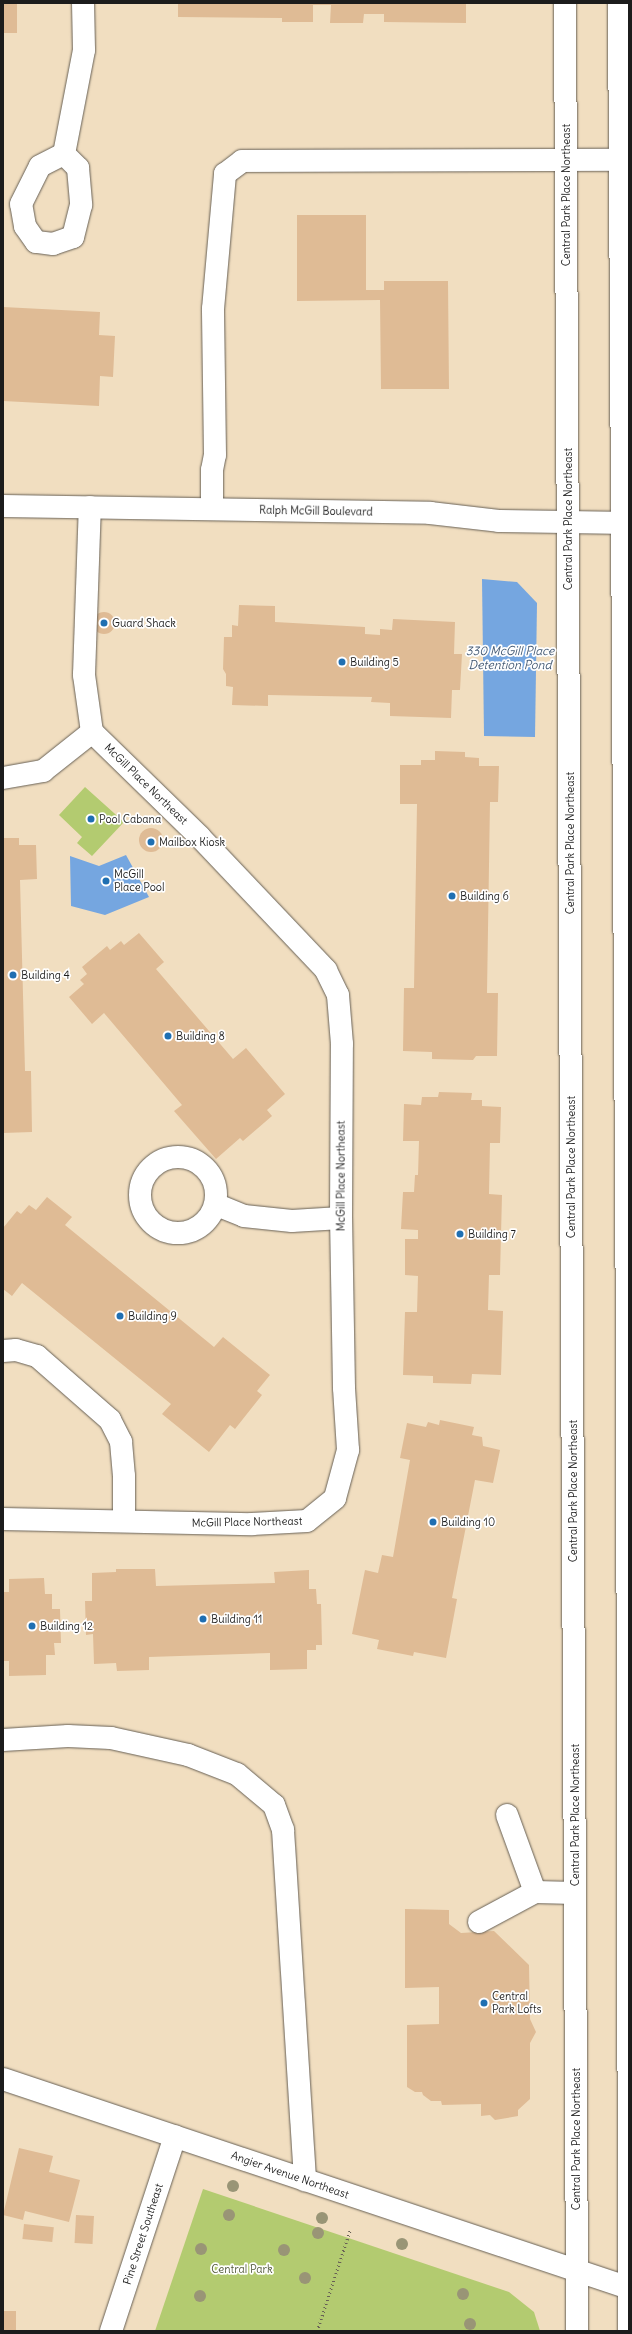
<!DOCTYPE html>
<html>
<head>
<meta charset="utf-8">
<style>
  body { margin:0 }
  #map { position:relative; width:632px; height:2334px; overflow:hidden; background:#f1dec0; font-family:Delius,sans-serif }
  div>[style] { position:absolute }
  .green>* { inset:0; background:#b3cb70 }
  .water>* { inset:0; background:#75a6e0 }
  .building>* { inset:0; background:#dfbb95; transform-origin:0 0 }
  .round { border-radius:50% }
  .path>* { height:2.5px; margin-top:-1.25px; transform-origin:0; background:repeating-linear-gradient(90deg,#676055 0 1px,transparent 0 4px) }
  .roads { filter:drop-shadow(0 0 1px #676055) drop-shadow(0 0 1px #676055) }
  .minor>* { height:22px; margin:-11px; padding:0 11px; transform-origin:11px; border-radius:11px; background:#fff }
  .minor>.ring { margin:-11px; padding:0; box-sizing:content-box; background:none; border:22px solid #fff; border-radius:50% }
  .major>* { height:22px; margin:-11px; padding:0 11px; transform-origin:11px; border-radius:11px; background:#fff }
  .trees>* { width:12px; height:12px; margin:-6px; border-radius:50%; background:#999576 }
  .dots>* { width:11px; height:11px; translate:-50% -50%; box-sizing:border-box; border:2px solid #fff; border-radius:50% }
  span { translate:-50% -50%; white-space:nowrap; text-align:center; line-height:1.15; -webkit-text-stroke:3.5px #fff; paint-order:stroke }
  .street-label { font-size:11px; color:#1c1c1c }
  .poi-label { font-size:11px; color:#1c1c1c }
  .left { translate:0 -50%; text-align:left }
  .park-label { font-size:11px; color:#515939 }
  .water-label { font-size:12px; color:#445a74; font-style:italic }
  .frame { position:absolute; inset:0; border:4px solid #1c1c1c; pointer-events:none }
</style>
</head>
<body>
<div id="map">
  <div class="green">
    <div style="clip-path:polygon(85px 787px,124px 822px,92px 856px,77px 843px,82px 837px,59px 815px)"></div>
    <div style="clip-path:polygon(203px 2189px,509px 2292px,534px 2312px,540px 2331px,155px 2331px)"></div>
  </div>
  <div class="water">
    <div style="clip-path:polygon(482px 579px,517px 582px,537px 603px,535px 737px,484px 736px)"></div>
    <div style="clip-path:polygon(126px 855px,149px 897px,105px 915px,71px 906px,70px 856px,99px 866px)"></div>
  </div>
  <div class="building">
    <div style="left:3px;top:3px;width:14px;height:30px"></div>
    <div style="clip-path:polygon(178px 3px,466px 3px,466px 23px,384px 22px,384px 14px,364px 14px,363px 23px,330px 23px,331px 5px,313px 5px,313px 22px,282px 22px,282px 18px,178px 17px)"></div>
    <div style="clip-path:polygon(297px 215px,366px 215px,366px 290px,384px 290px,384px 281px,448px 281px,449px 389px,381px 389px,380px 300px,297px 301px)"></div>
    <div style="clip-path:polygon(3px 307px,100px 312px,99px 335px,115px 336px,113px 377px,100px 376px,99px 406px,3px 401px)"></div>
    <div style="clip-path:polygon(239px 605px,275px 606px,275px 622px,365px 627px,365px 634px,380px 635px,380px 629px,392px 630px,393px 619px,455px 622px,454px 654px,462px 654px,460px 690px,452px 690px,451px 718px,390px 716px,390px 703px,371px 702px,372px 697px,268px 695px,268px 706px,232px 705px,233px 687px,226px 686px,226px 674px,223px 669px,224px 637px,232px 637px,232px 625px,238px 626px)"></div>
    <div class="round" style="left:93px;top:612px;width:22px;height:22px"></div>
    <div style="clip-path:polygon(435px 751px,465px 752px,465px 757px,479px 758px,479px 766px,499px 766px,498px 802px,490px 802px,487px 993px,498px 993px,497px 1056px,476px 1056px,473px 1060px,432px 1059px,432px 1052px,403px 1051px,404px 988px,414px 988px,417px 804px,400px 804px,400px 765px,421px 765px,421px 760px,435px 760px)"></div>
    <div class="round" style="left:139px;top:828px;width:24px;height:24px"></div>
    <div style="clip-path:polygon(3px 838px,19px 838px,19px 845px,36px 845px,37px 879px,20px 880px,25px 1071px,31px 1071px,32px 1132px,3px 1133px)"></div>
    <div style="clip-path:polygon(139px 933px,164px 962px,156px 969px,233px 1059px,246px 1048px,285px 1094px,267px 1110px,272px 1116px,243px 1141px,240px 1138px,216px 1159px,174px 1111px,182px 1105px,104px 1013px,92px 1024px,69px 997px,84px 984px,80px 980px,87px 974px,82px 967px,107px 946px,110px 950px,121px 941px,124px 945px)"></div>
    <div style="clip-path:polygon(439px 1092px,472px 1093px,471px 1100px,482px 1100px,482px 1106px,501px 1107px,500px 1143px,490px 1143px,489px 1194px,502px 1195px,500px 1275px,489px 1275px,488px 1310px,503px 1311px,501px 1375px,472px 1374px,471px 1384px,433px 1383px,433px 1376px,403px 1375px,405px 1312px,417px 1312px,418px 1276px,405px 1275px,405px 1239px,418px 1239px,418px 1230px,401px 1229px,403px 1192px,414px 1192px,415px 1175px,418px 1175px,419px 1141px,403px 1141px,404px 1104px,421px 1105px,422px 1097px,438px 1097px)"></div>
    <div style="clip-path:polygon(47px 1197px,72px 1217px,65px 1225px,214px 1347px,223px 1337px,270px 1375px,257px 1391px,262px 1395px,235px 1429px,230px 1425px,209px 1452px,162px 1414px,171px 1404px,22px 1283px,12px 1296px,3px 1289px,3px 1228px,17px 1211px,21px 1214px,29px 1205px,36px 1210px)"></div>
    <div style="clip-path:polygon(440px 1420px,474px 1427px,472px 1435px,482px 1437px,483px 1446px,500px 1450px,493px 1483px,475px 1480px,452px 1598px,457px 1599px,446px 1658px,414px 1652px,413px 1656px,377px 1649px,379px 1640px,352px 1634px,365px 1570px,378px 1573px,382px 1555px,393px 1557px,410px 1460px,400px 1458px,407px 1423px,426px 1427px,428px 1422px,439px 1425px)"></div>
    <div style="clip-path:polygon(116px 1569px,155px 1569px,156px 1586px,275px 1583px,274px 1572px,309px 1570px,309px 1589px,316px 1589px,317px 1604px,321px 1604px,322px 1645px,316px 1645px,316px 1650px,307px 1650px,307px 1669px,270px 1670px,270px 1653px,149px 1657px,149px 1670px,117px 1671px,116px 1663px,94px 1664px,93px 1634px,86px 1635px,85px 1601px,92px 1601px,92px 1573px,116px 1572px)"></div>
    <div style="clip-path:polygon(44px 1578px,45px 1594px,52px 1594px,52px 1609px,60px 1609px,61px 1643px,54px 1643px,55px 1655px,46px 1655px,46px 1675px,9px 1676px,9px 1661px,3px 1661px,3px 1592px,9px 1592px,9px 1579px)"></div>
    <div style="clip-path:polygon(405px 1909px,449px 1910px,449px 1924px,461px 1933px,494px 1931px,529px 1965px,530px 2019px,536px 2032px,530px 2043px,530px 2099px,518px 2110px,518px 2116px,495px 2120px,490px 2115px,481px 2116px,481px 2104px,442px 2105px,441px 2101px,431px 2101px,423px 2095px,422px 2092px,415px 2092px,407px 2087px,407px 2025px,439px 2024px,439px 1987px,405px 1988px)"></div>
    <div style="clip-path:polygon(19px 2148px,53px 2156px,49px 2172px,80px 2180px,69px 2222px,25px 2211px,23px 2220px,3px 2215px)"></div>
    <div style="left:76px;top:2215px;width:18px;height:28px;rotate:3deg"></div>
    <div style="left:24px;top:2224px;width:30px;height:15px;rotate:6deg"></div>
    <div style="left:3px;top:2311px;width:13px;height:20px"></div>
  </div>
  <div class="path">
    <div style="left:317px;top:2331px;width:106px;rotate:-71.9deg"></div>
  </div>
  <div class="roads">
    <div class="minor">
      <div style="left:565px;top:3px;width:2328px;rotate:89.7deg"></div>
      <div style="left:619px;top:3px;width:1348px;rotate:89.66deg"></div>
      <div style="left:627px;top:1351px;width:980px;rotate:89.88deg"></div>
      <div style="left:64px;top:154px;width:20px;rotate:45deg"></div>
      <div style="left:78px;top:168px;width:37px;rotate:85deg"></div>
      <div style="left:81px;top:205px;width:33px;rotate:104deg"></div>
      <div style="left:73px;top:237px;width:21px;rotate:161deg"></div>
      <div style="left:53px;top:244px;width:17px;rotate:-173deg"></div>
      <div style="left:36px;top:242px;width:19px;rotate:-125deg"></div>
      <div style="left:25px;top:226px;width:22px;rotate:-100deg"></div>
      <div style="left:21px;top:204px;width:42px;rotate:-63.4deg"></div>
      <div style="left:40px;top:166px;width:27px;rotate:-27deg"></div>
      <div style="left:64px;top:154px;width:106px;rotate:-79.1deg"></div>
      <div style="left:84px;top:50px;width:47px;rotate:-91.2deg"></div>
      <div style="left:212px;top:509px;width:39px;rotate:-90deg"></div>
      <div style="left:212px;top:470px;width:15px;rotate:-79deg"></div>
      <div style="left:215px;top:455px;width:146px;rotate:-90.8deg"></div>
      <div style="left:213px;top:309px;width:136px;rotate:-84.9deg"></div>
      <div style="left:225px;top:174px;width:21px;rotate:-37deg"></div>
      <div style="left:242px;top:161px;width:378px;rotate:-0.2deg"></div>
      <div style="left:3px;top:778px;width:41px;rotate:-9.9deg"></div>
      <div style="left:43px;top:771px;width:63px;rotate:-38.5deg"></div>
      <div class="ring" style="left:140px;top:1157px;width:54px;height:54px"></div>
      <div style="left:217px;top:1205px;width:29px;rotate:22deg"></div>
      <div style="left:244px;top:1216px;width:48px;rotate:5.9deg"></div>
      <div style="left:292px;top:1221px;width:49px;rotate:-3.5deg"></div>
      <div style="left:3px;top:1351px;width:13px;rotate:-4deg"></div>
      <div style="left:16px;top:1350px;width:22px;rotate:16deg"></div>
      <div style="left:37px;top:1356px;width:97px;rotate:41.2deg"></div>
      <div style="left:110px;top:1420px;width:25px;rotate:63deg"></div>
      <div style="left:121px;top:1442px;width:34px;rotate:85deg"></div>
      <div style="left:124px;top:1476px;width:45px;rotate:90deg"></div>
      <div style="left:3px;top:1519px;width:249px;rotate:1.2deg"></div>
      <div style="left:252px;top:1524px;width:55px;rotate:-3.1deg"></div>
      <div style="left:307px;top:1521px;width:36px;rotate:-39deg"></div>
      <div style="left:335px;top:1498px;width:50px;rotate:-74.8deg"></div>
      <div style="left:348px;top:1450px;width:62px;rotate:-93.7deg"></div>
      <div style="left:344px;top:1388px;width:170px;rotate:-91deg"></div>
      <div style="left:341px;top:1218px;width:174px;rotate:-89.7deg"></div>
      <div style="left:342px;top:1044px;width:49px;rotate:-94.7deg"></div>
      <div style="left:338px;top:995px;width:28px;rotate:-116deg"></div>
      <div style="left:326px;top:970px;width:183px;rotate:-133.5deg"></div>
      <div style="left:200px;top:837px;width:151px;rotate:-135.8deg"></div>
      <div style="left:92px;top:732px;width:58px;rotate:-98deg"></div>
      <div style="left:84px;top:675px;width:168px;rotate:-88deg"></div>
      <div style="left:3px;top:1740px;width:65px;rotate:-3.5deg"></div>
      <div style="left:68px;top:1736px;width:43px;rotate:2.7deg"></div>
      <div style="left:111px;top:1738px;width:79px;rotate:12.4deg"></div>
      <div style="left:188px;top:1755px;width:53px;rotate:21.2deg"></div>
      <div style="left:237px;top:1774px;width:48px;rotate:40deg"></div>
      <div style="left:274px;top:1805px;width:27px;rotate:70deg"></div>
      <div style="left:283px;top:1830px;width:351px;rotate:86.4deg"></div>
      <div style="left:507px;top:1815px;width:82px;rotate:70deg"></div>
      <div style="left:479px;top:1922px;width:64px;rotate:-28.2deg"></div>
      <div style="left:535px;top:1892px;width:40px;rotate:1.4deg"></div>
      <div style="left:3px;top:2079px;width:660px;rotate:18.46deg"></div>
      <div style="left:111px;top:2331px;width:205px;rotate:-71.8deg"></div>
    </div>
    <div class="major">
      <div style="left:3px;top:506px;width:427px;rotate:0.9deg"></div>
      <div style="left:430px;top:513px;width:69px;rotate:6.6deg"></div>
      <div style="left:499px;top:521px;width:130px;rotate:0.9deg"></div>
    </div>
  </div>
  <div class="trees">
    <div style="left:233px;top:2186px"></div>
    <div style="left:229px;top:2215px"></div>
    <div style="left:322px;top:2218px"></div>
    <div style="left:318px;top:2233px"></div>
    <div style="left:402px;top:2244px"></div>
    <div style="left:201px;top:2249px"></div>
    <div style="left:284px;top:2250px"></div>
    <div style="left:305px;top:2278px"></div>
    <div style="left:463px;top:2294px"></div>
    <div style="left:200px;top:2296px"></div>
    <div style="left:470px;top:2324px"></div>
  </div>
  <div class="dots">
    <div style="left:104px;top:623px;background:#1f6fb2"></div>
    <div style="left:342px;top:662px;background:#1f6fb2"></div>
    <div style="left:91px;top:819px;background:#1f6fb2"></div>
    <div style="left:151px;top:842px;background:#1f6fb2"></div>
    <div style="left:106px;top:881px;background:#1f6fb2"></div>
    <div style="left:452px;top:896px;background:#1f6fb2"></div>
    <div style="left:13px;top:975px;background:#1f6fb2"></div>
    <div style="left:168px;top:1036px;background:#1f6fb2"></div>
    <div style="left:460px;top:1234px;background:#1f6fb2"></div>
    <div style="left:120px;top:1316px;background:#1f6fb2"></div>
    <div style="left:433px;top:1522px;background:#1f6fb2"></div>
    <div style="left:203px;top:1619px;background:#1f6fb2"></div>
    <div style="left:32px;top:1626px;background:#1f6fb2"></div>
    <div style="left:484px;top:2003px;background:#1f6fb2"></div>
  </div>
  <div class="street-label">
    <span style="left:566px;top:195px;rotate:-90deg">Central Park Place Northeast</span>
    <span style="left:316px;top:511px;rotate:1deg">Ralph McGill Boulevard</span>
    <span style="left:568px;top:519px;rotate:-90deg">Central Park Place Northeast</span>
    <span style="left:146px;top:784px;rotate:44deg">McGill Place Northeast</span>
    <span style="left:570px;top:843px;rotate:-90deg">Central Park Place Northeast</span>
    <span style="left:571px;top:1167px;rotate:-90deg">Central Park Place Northeast</span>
    <span style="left:341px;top:1176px;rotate:-90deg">McGill Place Northeast</span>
    <span style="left:573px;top:1491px;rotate:-90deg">Central Park Place Northeast</span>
    <span style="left:247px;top:1522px;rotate:-1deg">McGill Place Northeast</span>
    <span style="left:575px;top:1815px;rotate:-90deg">Central Park Place Northeast</span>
    <span style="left:576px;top:2139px;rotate:-90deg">Central Park Place Northeast</span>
    <span style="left:290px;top:2175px;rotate:19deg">Angier Avenue Northeast</span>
    <span style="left:143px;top:2234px;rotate:-72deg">Pine Street Southeast</span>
  </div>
  <div class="poi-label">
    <span class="left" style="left:112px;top:623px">Guard Shack</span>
    <span class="left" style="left:350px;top:662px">Building 5</span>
    <span class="left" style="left:99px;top:819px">Pool Cabana</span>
    <span class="left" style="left:159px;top:842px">Mailbox Kiosk</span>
    <span class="left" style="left:114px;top:881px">McGill<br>Place Pool</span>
    <span class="left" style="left:460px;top:896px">Building 6</span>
    <span class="left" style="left:21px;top:975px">Building 4</span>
    <span class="left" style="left:176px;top:1036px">Building 8</span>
    <span class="left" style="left:468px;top:1234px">Building 7</span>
    <span class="left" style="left:128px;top:1316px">Building 9</span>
    <span class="left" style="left:441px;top:1522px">Building 10</span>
    <span class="left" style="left:211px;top:1619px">Building 11</span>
    <span class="left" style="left:40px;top:1626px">Building 12</span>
    <span class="left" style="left:492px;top:2003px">Central<br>Park Lofts</span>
  </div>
  <div class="park-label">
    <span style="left:242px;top:2269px">Central Park</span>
  </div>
  <div class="water-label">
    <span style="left:510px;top:658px">330 McGill Place<br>Detention Pond</span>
  </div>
  <div class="frame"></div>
</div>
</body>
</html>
